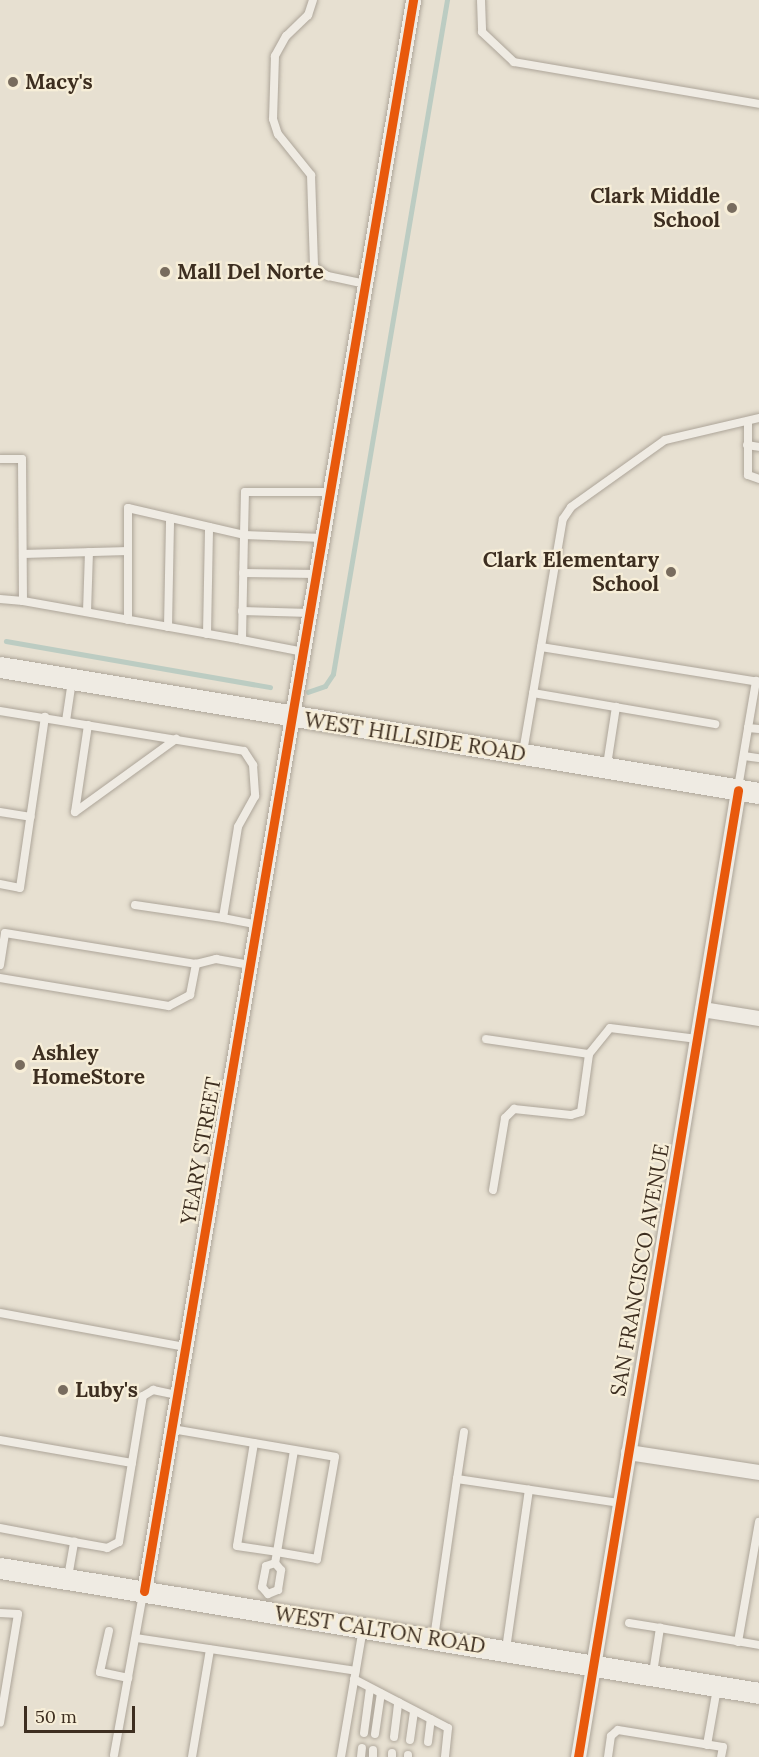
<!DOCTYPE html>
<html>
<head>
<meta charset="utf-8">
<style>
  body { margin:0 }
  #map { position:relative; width:759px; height:1757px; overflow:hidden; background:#e7e0d1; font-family:Lora,serif }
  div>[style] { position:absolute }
  .stream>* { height:4.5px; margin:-2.25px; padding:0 2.25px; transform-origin:2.25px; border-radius:2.25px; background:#bcccc2 }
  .roads { filter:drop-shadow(0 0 2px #ada599) drop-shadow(0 0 2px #ada599) }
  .lane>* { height:8px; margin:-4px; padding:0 4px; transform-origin:4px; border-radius:4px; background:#efebe3 }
  .street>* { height:15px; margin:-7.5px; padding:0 7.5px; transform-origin:7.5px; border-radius:7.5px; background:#efebe3 }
  .secondary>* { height:21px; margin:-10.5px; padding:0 10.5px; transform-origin:10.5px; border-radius:10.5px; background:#efebe3 }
  .cycleway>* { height:9px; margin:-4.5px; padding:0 4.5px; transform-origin:4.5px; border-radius:4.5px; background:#e8590c }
  .dots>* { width:16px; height:16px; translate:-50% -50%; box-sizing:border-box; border:3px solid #f7eed8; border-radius:50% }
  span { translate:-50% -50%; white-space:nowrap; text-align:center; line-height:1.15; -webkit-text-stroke:4.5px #f7eed8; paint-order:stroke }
  .poi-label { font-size:21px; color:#3d2e20; font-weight:700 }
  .left { translate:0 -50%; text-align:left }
  .right { translate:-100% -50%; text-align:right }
  .street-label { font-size:21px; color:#3d2e20 }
  .scale { position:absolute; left:24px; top:1706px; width:111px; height:27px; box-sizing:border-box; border:3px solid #3d2e20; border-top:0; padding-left:8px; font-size:18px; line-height:21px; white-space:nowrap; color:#3d2e20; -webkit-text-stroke:4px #f7eed8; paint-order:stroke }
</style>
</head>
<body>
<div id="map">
  <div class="stream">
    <div style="left:6px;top:641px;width:268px;rotate:9.9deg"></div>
    <div style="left:308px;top:692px;width:18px;rotate:-19deg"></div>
    <div style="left:325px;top:686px;width:14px;rotate:-56deg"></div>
    <div style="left:333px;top:674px;width:684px;rotate:-80.4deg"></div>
  </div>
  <div class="roads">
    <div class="lane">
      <div style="left:313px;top:0;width:16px;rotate:108deg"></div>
      <div style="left:308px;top:15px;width:30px;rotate:136deg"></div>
      <div style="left:286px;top:36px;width:23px;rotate:119deg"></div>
      <div style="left:275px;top:56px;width:63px;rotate:91.8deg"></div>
      <div style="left:273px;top:119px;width:16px;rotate:72deg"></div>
      <div style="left:278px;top:134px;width:53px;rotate:51.2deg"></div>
      <div style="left:311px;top:175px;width:92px;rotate:88.1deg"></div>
      <div style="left:314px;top:267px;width:17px;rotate:33deg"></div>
      <div style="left:328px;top:276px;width:38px;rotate:12deg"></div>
      <div style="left:481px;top:0;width:32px;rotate:88deg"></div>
      <div style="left:482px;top:32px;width:44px;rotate:43.2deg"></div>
      <div style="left:514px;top:62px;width:249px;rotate:9.7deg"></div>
      <div style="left:748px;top:421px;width:54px;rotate:90deg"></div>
      <div style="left:748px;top:475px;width:12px;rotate:20deg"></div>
      <div style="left:747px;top:445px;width:12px;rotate:9deg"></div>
      <div style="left:0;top:459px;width:22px"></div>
      <div style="left:22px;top:459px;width:142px;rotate:89.6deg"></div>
      <div style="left:23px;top:601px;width:23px;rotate:-175deg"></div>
      <div style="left:323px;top:538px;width:79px;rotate:-177.8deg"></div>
      <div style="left:244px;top:535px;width:43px;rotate:-88.7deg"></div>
      <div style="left:245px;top:492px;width:86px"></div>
      <div style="left:128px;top:551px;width:69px;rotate:90deg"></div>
      <div style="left:23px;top:554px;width:105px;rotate:-1.6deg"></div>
      <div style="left:128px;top:551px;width:43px;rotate:-90deg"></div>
      <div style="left:128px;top:508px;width:119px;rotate:13.1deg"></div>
      <div style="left:244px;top:535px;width:105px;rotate:91.1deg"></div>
      <div style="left:242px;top:640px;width:63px;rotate:11deg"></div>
      <div style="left:243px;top:573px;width:74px;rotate:0.8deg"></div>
      <div style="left:23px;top:601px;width:222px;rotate:10.1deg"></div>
      <div style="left:242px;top:611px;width:68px;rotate:1.7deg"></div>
      <div style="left:87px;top:612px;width:60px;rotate:-88.1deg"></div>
      <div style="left:168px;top:627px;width:109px;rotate:-88.9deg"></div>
      <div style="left:207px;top:634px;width:107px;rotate:-88.9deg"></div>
      <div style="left:541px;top:647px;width:221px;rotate:9.1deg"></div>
      <div style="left:533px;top:693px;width:185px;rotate:9.7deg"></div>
      <div style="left:0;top:711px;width:247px;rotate:9.3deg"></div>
      <div style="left:244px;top:751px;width:17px;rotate:57deg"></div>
      <div style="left:253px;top:765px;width:31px;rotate:86deg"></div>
      <div style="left:255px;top:796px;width:35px;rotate:119deg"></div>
      <div style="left:238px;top:827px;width:92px;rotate:99.4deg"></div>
      <div style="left:223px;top:918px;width:36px;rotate:11deg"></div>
      <div style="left:66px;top:721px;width:40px;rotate:-81.5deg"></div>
      <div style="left:88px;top:725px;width:88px;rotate:98.5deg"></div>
      <div style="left:75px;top:812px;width:125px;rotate:-35.9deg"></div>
      <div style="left:748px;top:728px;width:48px;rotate:-80.3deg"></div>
      <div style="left:523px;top:752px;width:236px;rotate:-80.3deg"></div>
      <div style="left:563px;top:519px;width:14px;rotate:-56deg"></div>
      <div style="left:571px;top:507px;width:115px;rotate:-35.5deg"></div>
      <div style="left:665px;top:440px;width:97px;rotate:-13.2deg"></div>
      <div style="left:744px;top:756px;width:15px;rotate:8deg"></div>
      <div style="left:607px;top:765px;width:59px;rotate:-81.2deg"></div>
      <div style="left:738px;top:788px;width:61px;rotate:-80.5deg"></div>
      <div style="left:748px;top:728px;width:11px;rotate:5deg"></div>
      <div style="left:0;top:812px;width:31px;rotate:9deg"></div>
      <div style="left:0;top:884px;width:20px;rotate:11deg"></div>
      <div style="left:20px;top:888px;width:173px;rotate:-81.7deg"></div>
      <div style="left:135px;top:905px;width:89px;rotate:8.4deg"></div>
      <div style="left:0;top:965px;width:32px;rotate:-81deg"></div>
      <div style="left:5px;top:933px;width:193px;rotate:9.2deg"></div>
      <div style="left:196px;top:964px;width:21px;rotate:-14deg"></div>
      <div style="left:216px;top:959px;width:36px;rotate:10deg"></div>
      <div style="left:0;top:978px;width:171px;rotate:9.4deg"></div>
      <div style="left:169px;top:1006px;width:24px;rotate:-28deg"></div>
      <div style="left:190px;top:995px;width:32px;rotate:-79deg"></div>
      <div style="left:486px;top:1039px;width:104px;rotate:8.3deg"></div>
      <div style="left:493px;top:1190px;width:73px;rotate:-80.5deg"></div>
      <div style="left:505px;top:1118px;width:13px;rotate:-45deg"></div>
      <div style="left:514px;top:1109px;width:57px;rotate:6deg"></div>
      <div style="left:571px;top:1115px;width:10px;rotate:-17deg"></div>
      <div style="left:581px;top:1112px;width:59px;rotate:-82.1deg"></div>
      <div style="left:589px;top:1054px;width:33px;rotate:-51deg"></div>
      <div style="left:610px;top:1028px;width:88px;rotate:7.2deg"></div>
      <div style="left:0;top:1313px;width:189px;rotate:10.4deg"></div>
      <div style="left:172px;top:1429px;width:165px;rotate:9.7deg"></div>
      <div style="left:335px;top:1457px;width:104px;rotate:100deg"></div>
      <div style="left:317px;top:1559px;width:41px;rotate:-170.1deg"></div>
      <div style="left:277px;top:1552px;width:11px;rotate:100deg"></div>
      <div style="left:464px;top:1432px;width:48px;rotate:98.5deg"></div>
      <div style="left:457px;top:1479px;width:165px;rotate:8.4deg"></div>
      <div style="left:0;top:1440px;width:134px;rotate:9.9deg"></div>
      <div style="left:254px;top:1443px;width:104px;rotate:99.4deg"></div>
      <div style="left:237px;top:1546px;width:40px;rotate:8.5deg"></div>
      <div style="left:277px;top:1552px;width:103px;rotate:-80.5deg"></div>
      <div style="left:0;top:1528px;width:75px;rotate:10.7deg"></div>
      <div style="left:68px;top:1577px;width:36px;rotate:-80deg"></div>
      <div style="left:74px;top:1542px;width:34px;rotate:10deg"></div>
      <div style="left:107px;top:1548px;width:13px;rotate:-27deg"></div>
      <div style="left:119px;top:1542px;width:148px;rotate:-80.7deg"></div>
      <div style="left:143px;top:1396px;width:12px;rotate:-31deg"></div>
      <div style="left:153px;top:1390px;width:25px;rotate:12deg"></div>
      <div style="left:268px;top:1594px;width:9px;rotate:-131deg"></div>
      <div style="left:262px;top:1587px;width:21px;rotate:-79deg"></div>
      <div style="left:266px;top:1566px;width:9px;rotate:-18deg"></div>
      <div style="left:268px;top:1594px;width:11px;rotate:-22deg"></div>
      <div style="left:278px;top:1590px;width:20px;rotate:-81deg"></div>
      <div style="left:281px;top:1570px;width:9px;rotate:-131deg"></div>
      <div style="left:0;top:1613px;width:18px;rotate:3deg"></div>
      <div style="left:18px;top:1614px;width:110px;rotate:99.4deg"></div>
      <div style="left:629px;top:1623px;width:31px;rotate:9deg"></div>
      <div style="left:109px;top:1631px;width:42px;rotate:102.4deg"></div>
      <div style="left:100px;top:1672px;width:29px;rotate:12deg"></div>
      <div style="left:136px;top:1638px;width:222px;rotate:8.5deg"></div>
      <div style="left:434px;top:1638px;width:161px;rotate:-81.8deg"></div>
      <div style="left:738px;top:1642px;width:122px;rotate:-80.1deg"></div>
      <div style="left:506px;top:1649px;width:161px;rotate:-81.8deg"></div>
      <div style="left:653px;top:1673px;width:46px;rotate:-81.2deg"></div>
      <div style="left:660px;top:1628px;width:100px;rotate:9.7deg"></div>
      <div style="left:354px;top:1679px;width:106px;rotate:27.5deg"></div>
      <div style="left:448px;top:1728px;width:29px;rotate:96deg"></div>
      <div style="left:364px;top:1733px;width:45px;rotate:-82.4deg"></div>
      <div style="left:375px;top:1734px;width:41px;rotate:-81.7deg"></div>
      <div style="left:394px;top:1737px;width:35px;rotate:-83deg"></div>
      <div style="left:410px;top:1740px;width:29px;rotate:-82deg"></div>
      <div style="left:428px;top:1742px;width:23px;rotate:-83deg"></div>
      <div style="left:707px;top:1745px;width:58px;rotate:-80deg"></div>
      <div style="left:114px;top:1755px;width:164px;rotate:-79.8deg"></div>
      <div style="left:192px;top:1757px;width:109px;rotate:-80.5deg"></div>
      <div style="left:341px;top:1757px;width:131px;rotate:-80.3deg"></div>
      <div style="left:361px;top:1757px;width:9px;rotate:-84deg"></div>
      <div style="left:373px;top:1757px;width:7px;rotate:-90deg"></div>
      <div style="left:392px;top:1757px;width:4px;rotate:-90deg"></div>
      <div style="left:408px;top:1757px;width:2px;rotate:-90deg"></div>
      <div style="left:608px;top:1757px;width:21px;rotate:-82deg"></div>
      <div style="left:611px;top:1736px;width:9px;rotate:-41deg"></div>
      <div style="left:618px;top:1730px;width:106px;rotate:9.2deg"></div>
      <div style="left:723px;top:1747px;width:10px;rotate:101deg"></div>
    </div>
    <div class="street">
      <div style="left:702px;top:1009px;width:58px;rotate:9deg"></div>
      <div style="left:628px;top:1452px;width:133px;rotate:8.7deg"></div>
      <div style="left:144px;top:1591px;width:1614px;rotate:-80.4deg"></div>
      <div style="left:578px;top:1757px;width:980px;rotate:-80.6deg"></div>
    </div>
    <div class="secondary">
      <div style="left:0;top:667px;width:769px;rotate:9.43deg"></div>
      <div style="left:0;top:1568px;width:769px;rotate:9.35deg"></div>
    </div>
  </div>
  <div class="cycleway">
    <div style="left:144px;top:1591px;width:1614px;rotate:-80.4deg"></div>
    <div style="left:578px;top:1757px;width:980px;rotate:-80.6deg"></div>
  </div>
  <div class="dots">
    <div style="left:13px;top:82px;background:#786c5e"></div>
    <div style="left:732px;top:208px;background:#786c5e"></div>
    <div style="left:165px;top:272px;background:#786c5e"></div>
    <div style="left:671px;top:572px;background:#786c5e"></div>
    <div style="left:20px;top:1065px;background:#786c5e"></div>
    <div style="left:63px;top:1390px;background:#786c5e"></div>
  </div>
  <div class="poi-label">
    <span class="left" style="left:25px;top:82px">Macy's</span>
    <span class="right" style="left:720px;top:208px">Clark Middle<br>School</span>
    <span class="left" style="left:177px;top:272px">Mall Del Norte</span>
    <span class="right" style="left:659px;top:572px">Clark Elementary<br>School</span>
    <span class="left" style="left:32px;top:1065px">Ashley<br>HomeStore</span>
    <span class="left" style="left:75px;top:1390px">Luby's</span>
  </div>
  <div class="street-label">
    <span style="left:415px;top:737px;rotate:9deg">WEST HILLSIDE ROAD</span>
    <span style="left:201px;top:1151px;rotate:-80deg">YEARY STREET</span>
    <span style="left:640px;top:1270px;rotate:-80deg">SAN FRANCISCO AVENUE</span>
    <span style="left:380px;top:1630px;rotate:9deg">WEST CALTON ROAD</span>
  </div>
  <div class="scale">50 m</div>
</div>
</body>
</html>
